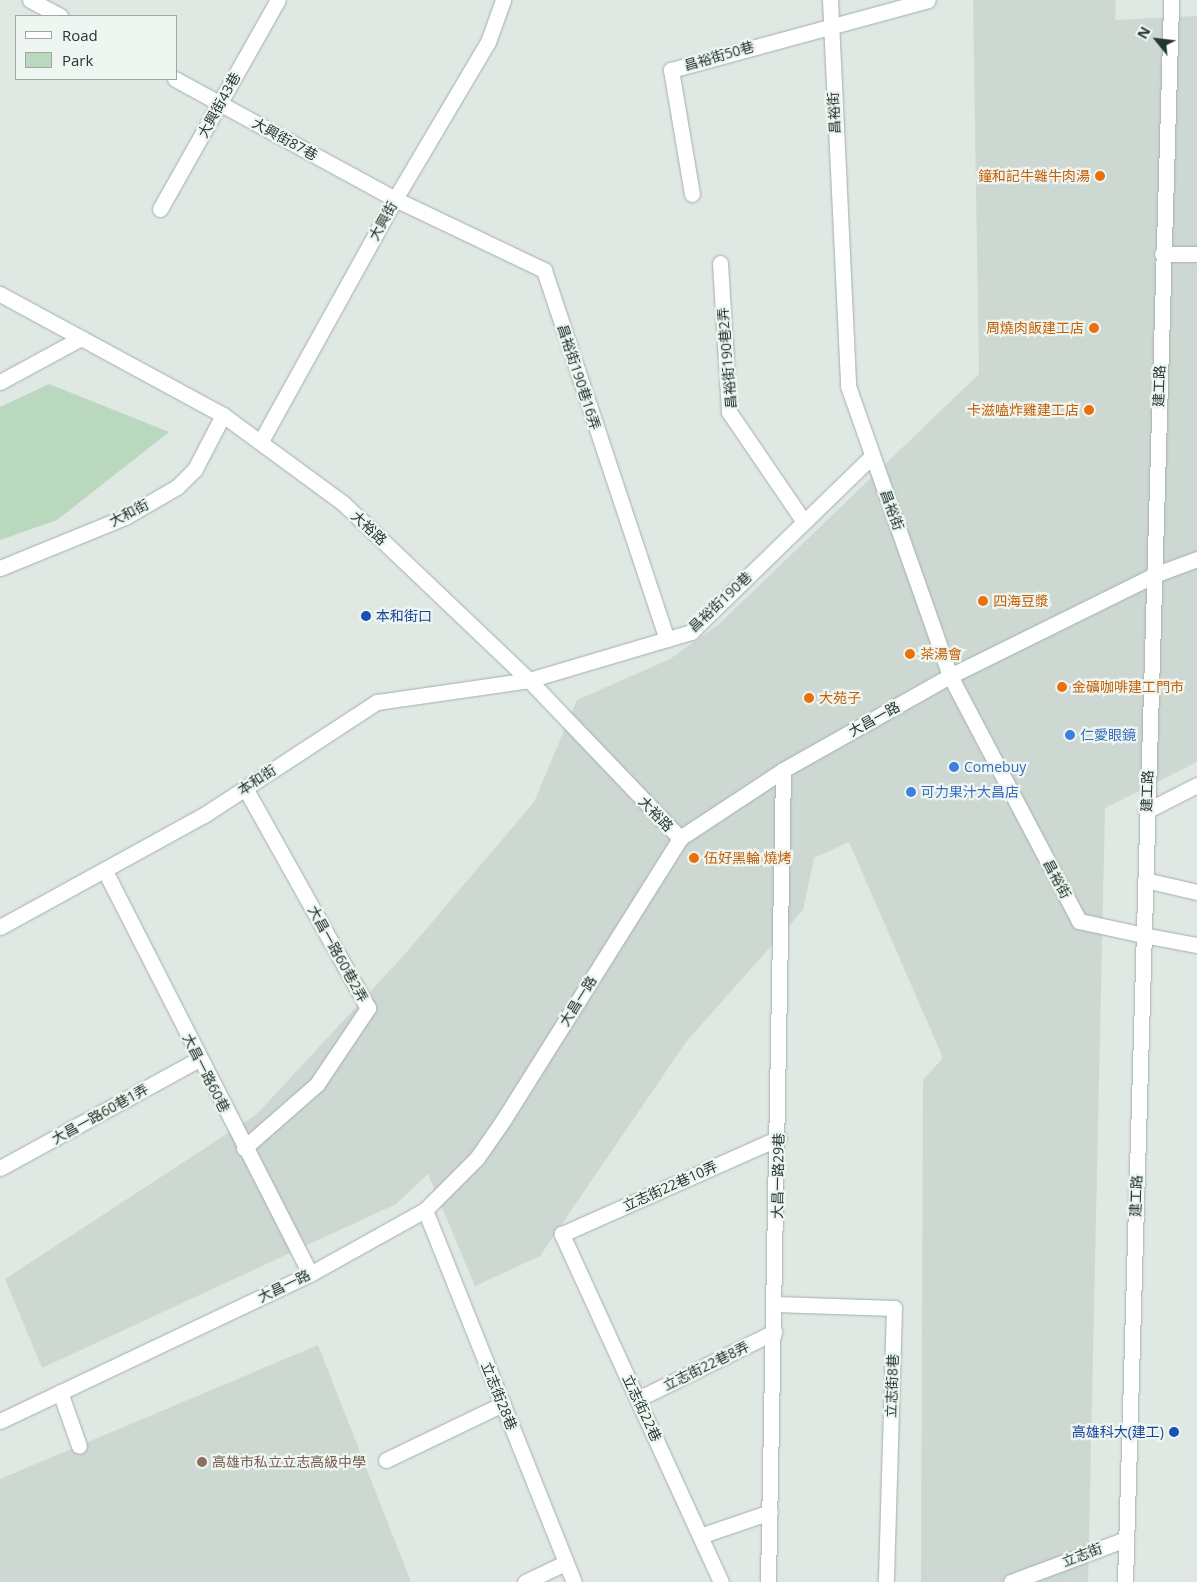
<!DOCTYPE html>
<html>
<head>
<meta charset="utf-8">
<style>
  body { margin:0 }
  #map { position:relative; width:1197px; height:1582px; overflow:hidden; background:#dfe8e3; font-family:"Open Sans","Noto Sans TC",sans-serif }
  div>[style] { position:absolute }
  .built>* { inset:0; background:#cdd8d2 }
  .green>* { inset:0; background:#b9d8be }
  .roads { filter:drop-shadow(0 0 1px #a3afa9) drop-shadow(0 0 1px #a3afa9) }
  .service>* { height:15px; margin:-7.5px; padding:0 7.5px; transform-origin:7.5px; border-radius:7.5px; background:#fff }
  .minor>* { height:15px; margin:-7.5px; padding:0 7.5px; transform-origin:7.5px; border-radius:7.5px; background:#fff }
  .tertiary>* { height:15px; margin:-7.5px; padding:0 7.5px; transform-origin:7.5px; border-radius:7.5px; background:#fff }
  .dots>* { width:14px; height:14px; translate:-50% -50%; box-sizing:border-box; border:2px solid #eff6f1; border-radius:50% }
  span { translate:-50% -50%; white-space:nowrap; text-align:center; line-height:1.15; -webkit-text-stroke:4.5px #eff6f1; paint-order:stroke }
  .street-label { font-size:14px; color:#22372f }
  .food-label { font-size:14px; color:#c56008 }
  .right { translate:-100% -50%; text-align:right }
  .left { translate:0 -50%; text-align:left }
  .transit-label { font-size:14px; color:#164399 }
  .shop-label { font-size:14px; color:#366cbe }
  .education-label { font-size:14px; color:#785e54 }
  .legend { position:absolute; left:15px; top:15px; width:162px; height:65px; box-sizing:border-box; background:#eff6f1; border:1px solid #9daaa3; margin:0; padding:6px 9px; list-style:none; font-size:15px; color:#22372f }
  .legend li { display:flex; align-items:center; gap:10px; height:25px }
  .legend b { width:25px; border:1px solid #9daaa3 }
  .north { position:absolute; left:1132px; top:15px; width:50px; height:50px; -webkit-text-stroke:4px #eff6f1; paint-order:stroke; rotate:299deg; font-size:14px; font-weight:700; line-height:20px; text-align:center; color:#22372f }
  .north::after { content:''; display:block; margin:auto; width:18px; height:22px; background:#22372f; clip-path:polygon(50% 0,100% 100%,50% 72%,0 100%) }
</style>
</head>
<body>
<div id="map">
  <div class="built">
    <div style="clip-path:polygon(973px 0,1116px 0,1115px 20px,1197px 16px,1197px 762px,1105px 808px,1088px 1582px,921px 1582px,923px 1080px,943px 1058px,849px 842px,814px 858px,803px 910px,686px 1042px,540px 1256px,475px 1286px,428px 1174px,396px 1204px,42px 1368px,5px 1279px,257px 1114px,405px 954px,534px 802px,577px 700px,670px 659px,719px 624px,979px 374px)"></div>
    <div style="clip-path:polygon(318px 1345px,411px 1582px,0 1582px,0 1479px)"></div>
  </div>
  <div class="green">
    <div style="clip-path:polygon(49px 384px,169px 432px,57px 520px,0 540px,0 407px)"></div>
  </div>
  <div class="roads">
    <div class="service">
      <div style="left:1145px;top:880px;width:53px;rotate:13deg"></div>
      <div style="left:1143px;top:935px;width:55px;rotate:10.5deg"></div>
      <div style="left:60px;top:1392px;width:57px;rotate:70.6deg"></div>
    </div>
    <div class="minor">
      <div style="left:30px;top:0;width:34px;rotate:28deg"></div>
      <div style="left:830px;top:0;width:386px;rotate:87.3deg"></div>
      <div style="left:848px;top:386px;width:307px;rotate:70.6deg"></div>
      <div style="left:950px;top:676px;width:277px;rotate:62.2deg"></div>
      <div style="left:1079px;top:921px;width:66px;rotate:12.3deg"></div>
      <div style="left:175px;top:79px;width:251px;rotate:28.6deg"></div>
      <div style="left:395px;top:199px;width:165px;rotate:25.5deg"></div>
      <div style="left:544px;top:270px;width:389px;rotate:71.6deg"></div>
      <div style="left:692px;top:194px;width:126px;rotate:-99.6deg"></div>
      <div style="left:671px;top:70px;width:266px;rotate:-15.2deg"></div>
      <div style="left:160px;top:209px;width:240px;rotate:-60.6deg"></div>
      <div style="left:1162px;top:254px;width:35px"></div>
      <div style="left:720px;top:263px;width:149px;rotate:86.5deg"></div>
      <div style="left:729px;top:412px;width:133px;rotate:55.7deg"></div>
      <div style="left:0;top:294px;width:254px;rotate:28.5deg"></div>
      <div style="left:223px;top:415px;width:150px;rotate:36.3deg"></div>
      <div style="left:344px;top:504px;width:255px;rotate:43.6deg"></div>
      <div style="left:529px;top:680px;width:219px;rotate:46.3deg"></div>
      <div style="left:0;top:382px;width:92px;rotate:-28.5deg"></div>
      <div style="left:261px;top:441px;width:277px;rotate:-61deg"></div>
      <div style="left:395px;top:199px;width:182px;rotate:-59.4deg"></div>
      <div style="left:488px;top:42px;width:45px;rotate:-70.3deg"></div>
      <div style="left:0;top:568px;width:135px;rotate:-22.2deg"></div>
      <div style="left:125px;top:517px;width:60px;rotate:-30deg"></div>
      <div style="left:177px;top:487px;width:25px;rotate:-45deg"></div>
      <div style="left:195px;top:469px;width:61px;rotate:-62.6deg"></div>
      <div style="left:1146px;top:811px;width:57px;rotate:-27deg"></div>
      <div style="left:105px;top:871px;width:452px;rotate:63deg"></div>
      <div style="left:0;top:927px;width:233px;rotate:-28.8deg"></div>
      <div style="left:204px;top:815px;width:207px;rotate:-33.2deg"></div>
      <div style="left:377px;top:702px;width:154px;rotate:-8.2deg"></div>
      <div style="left:529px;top:680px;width:169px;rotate:-16.5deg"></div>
      <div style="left:691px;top:632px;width:252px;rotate:-44.2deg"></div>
      <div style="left:244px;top:1148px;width:97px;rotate:-41.2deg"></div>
      <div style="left:317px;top:1084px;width:92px;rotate:-56.1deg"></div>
      <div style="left:368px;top:1008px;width:252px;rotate:-119.2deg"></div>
      <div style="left:0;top:1168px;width:227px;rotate:-28.7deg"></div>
      <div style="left:425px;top:1210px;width:401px;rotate:68.2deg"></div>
      <div style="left:775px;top:1304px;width:119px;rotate:1.9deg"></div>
      <div style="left:894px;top:1308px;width:274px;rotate:91.7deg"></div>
      <div style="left:638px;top:1399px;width:152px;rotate:-26.2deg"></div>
      <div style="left:386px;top:1460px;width:130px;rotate:-25.6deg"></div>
      <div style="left:700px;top:1536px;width:74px;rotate:-18.9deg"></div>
      <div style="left:525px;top:1582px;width:44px;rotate:-25.4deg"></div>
      <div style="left:721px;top:1582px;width:383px;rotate:-114.6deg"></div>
      <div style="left:562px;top:1234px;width:237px;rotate:-23.9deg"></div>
      <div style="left:768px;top:1582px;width:812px;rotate:-88.94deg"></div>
      <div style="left:1011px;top:1582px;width:123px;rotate:-20.5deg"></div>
    </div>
    <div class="tertiary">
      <div style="left:0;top:1421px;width:343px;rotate:-25.4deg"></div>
      <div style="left:310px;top:1274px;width:132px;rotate:-29.1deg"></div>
      <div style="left:425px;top:1210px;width:74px;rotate:-45deg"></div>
      <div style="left:477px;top:1158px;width:47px;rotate:-55.3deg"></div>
      <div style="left:504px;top:1119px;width:332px;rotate:-57.9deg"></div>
      <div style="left:680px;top:838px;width:123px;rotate:-33.4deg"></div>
      <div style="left:783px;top:770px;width:192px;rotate:-29.4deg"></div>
      <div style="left:950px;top:676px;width:228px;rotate:-26.3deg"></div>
      <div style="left:1154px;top:575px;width:46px;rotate:-20.4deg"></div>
      <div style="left:1125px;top:1582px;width:1583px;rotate:-88.33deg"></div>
    </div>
  </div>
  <div class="dots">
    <div style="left:1100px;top:176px;background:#e8710a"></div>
    <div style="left:1094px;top:328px;background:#e8710a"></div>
    <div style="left:1089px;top:410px;background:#e8710a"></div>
    <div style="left:983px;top:601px;background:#e8710a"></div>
    <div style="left:366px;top:616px;background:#1a4fb4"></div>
    <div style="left:910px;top:654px;background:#e8710a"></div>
    <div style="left:1062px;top:687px;background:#e8710a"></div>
    <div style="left:809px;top:698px;background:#e8710a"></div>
    <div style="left:1070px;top:735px;background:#3f7fe0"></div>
    <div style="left:954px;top:767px;background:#3f7fe0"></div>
    <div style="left:911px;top:792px;background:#3f7fe0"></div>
    <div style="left:694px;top:858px;background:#e8710a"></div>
    <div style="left:1174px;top:1432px;background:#1a4fb4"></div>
    <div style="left:202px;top:1462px;background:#8d6e63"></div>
  </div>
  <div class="street-label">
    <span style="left:719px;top:56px;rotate:-16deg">昌裕街50巷</span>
    <span style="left:219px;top:105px;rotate:-61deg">大興街43巷</span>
    <span style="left:834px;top:113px;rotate:-93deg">昌裕街</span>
    <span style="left:285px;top:139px;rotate:29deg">大興街87巷</span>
    <span style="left:383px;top:221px;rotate:-61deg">大興街</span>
    <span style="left:727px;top:358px;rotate:-95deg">昌裕街190巷2弄</span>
    <span style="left:579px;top:377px;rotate:72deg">昌裕街190巷16弄</span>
    <span style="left:1159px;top:386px;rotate:-88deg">建工路</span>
    <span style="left:892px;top:510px;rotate:70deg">昌裕街</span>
    <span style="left:129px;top:513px;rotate:-27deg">大和街</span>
    <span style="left:369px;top:528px;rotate:43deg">大裕路</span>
    <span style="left:720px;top:602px;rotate:-43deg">昌裕街190巷</span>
    <span style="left:874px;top:719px;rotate:-29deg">大昌一路</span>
    <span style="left:257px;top:780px;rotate:-33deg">本和街</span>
    <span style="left:1147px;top:791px;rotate:-88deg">建工路</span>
    <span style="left:656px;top:814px;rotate:46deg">大裕路</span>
    <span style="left:1057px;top:879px;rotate:62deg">昌裕街</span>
    <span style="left:338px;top:954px;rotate:61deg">大昌一路60巷2弄</span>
    <span style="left:578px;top:1001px;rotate:-58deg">大昌一路</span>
    <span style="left:206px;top:1073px;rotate:63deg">大昌一路60巷</span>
    <span style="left:100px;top:1114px;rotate:-29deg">大昌一路60巷1弄</span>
    <span style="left:778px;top:1176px;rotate:-89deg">大昌一路29巷</span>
    <span style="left:670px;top:1186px;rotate:-24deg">立志街22巷10弄</span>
    <span style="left:1136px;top:1196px;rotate:-88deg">建工路</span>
    <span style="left:284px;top:1286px;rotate:-26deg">大昌一路</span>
    <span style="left:706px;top:1366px;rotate:-26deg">立志街22巷8弄</span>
    <span style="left:892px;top:1386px;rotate:-88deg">立志街8巷</span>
    <span style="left:499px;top:1396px;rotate:68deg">立志街28巷</span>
    <span style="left:642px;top:1408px;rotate:65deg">立志街22巷</span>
    <span style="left:1082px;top:1555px;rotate:-21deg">立志街</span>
  </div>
  <div class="food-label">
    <span class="right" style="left:1090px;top:176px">鐘和記牛雜牛肉湯</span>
    <span class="right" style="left:1084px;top:328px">周燒肉飯建工店</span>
    <span class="right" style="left:1079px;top:410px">卡滋嗑炸雞建工店</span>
    <span class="left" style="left:993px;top:601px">四海豆漿</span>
    <span class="left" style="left:920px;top:654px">茶湯會</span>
    <span class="left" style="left:1072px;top:687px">金礦咖啡建工門市</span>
    <span class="left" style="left:819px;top:698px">大苑子</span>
    <span class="left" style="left:704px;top:858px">伍好黑輪 燒烤</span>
  </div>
  <div class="transit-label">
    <span class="left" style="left:376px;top:616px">本和街口</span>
    <span class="right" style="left:1164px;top:1432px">高雄科大(建工)</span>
  </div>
  <div class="shop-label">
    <span class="left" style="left:1080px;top:735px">仁愛眼鏡</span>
    <span class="left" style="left:964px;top:767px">Comebuy</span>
    <span class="left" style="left:921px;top:792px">可力果汁大昌店</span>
  </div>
  <div class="education-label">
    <span class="left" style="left:212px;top:1462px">高雄市私立立志高級中學</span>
  </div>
  <ul class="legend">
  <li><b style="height:6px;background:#fff"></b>Road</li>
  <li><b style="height:14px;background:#b9d8be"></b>Park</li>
  </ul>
  <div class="north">N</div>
</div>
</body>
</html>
